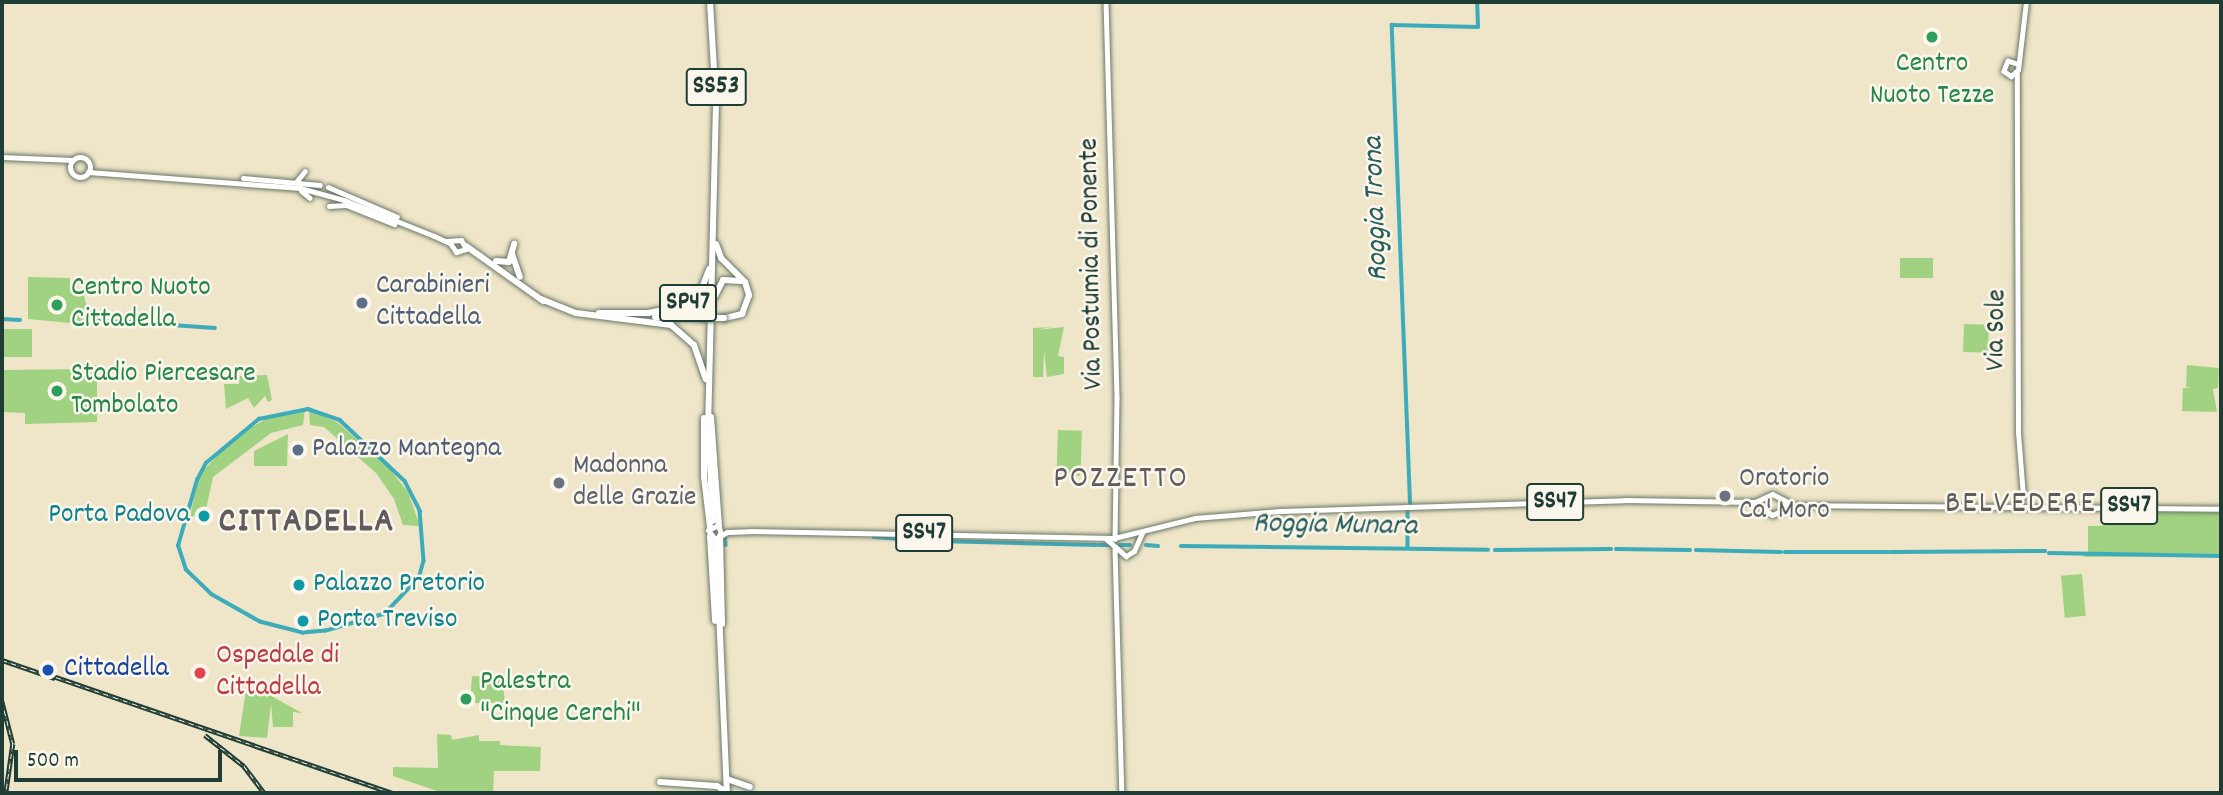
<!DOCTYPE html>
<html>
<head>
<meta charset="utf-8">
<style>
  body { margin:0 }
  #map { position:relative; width:2223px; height:795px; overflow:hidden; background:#efe5c8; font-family:Dekko,sans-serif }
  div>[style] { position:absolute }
  .green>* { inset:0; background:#a1d281; transform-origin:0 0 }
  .canal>* { height:3.5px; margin:-1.75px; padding:0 1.75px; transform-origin:1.75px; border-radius:1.75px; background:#3dacba }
  .roads { filter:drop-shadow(0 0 2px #687868) drop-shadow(0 0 2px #687868) }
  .secondary>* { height:4.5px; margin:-2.25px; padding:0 2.25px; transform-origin:2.25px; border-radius:2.25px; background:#fff }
  .primary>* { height:5px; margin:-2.5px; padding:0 2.5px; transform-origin:2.5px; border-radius:2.5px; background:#fff }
  .primary>.ring { margin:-2.5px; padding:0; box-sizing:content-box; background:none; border:5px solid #fff; border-radius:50% }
  .highway>* { height:6px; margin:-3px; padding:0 3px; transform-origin:3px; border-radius:3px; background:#fff }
  .rail>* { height:4.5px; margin-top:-2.25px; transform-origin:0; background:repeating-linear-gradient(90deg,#fbf7ec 0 5px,#1f3d34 0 10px); box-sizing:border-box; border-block:2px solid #1f3d34 }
  .bridges { filter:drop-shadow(0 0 2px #687868) drop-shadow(0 0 2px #687868) }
  .highway-bridge>* { height:6px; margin:-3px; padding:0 3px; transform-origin:3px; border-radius:3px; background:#fff }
  .dots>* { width:19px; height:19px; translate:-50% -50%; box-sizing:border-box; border:4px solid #fbf7ec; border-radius:50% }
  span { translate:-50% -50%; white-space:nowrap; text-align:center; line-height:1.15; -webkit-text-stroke:5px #fbf7ec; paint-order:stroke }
  .shield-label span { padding:2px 5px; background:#fbf7ec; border:2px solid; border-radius:5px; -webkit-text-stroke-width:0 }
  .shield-label { font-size:26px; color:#1f3d34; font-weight:700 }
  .leisure-label { font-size:28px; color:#27864d }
  .left { translate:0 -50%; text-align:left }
  .street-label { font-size:28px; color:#1f3d34 }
  .service-label { font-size:28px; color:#4e5e75 }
  .worship-label { font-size:28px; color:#5b616d }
  .culture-label { font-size:28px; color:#0d838f }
  .right { translate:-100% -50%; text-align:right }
  .health-label { font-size:28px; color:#be3a42 }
  .transit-label { font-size:28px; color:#164399 }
  .water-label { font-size:30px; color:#285e5c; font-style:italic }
  .quarter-label { font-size:32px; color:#605b5d; letter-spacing:2px }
  .district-label { font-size:35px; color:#605b5d; font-weight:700; letter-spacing:2px }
  .frame { position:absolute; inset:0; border:4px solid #1f3d34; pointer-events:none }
  .scale { position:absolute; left:14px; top:750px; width:208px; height:32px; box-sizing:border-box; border:4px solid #1f3d34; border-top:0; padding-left:9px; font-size:21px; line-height:24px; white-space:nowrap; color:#1f3d34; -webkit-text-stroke:5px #fbf7ec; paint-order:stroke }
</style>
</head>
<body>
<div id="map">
  <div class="green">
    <div style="left:1900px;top:258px;width:33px;height:20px"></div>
    <div style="clip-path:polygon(28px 277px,70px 278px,70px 291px,83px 292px,92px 325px,28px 319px)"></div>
    <div style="left:1964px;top:324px;width:25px;height:28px;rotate:2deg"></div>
    <div style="clip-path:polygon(1052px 327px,1035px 330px,1064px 327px,1058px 356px,1064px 357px,1064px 374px,1047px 377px,1044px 351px,1043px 377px,1033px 377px,1033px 328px)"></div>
    <div style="left:2px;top:329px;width:30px;height:28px"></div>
    <div style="clip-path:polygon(90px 365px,97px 365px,97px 422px,25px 424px,25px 413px,2px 412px,2px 370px,90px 369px)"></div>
    <div style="clip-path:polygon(2187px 365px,2219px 368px,2218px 388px,2213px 389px,2217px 412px,2182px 411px,2183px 388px,2191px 388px,2186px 387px)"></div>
    <div style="clip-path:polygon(267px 375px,272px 400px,268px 402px,265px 396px,254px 408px,248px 398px,226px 409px,224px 384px,239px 384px,240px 376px)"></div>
    <div style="clip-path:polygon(305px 410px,303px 425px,271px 433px,213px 477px,205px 514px,190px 517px,199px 475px,234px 438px,269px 417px)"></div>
    <div style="clip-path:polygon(309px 410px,337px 422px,388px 467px,408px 492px,420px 526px,403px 525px,394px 499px,376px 473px,324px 427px,310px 425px)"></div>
    <div style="left:1058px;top:430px;width:24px;height:45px;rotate:2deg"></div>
    <div style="clip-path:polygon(288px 434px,287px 466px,254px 466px,254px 451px)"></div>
    <div style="clip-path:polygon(2102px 509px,2221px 511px,2221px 556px,2082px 557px,2088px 554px,2088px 526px,2102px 526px)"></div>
    <div style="left:2082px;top:574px;width:42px;height:21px;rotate:85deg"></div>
    <div style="clip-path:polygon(472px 676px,502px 677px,505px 703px,470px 703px)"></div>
    <div style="clip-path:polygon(246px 690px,264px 692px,302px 713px,293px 712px,293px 727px,273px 727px,271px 704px,267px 738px,239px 736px)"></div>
    <div style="clip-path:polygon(437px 734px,451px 735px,452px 740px,479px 735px,479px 741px,500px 741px,500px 745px,541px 747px,540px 771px,494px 771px,493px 793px,443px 793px,393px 776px,393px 767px,438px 768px)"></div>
  </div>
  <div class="canal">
    <div style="left:2px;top:319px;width:18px;rotate:3deg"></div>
    <div style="left:96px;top:321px;width:28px;rotate:2deg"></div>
    <div style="left:128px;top:322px;width:87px;rotate:3.9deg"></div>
    <div style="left:308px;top:409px;width:34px;rotate:19deg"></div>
    <div style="left:340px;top:420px;width:89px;rotate:43.2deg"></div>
    <div style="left:405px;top:481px;width:34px;rotate:63deg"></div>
    <div style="left:420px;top:511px;width:50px;rotate:85.4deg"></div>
    <div style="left:424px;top:561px;width:18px;rotate:106deg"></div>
    <div style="left:419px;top:578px;width:50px;rotate:133.4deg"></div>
    <div style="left:385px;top:614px;width:61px;rotate:163.9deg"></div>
    <div style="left:326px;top:631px;width:23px;rotate:175deg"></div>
    <div style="left:303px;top:633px;width:44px;rotate:-165.7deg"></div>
    <div style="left:260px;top:622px;width:55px;rotate:-150.6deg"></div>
    <div style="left:212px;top:595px;width:36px;rotate:-136deg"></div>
    <div style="left:186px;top:570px;width:25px;rotate:-108deg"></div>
    <div style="left:178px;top:546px;width:69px;rotate:-73.9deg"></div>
    <div style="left:197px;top:480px;width:19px;rotate:-62deg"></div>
    <div style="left:206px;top:463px;width:69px;rotate:-39.7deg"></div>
    <div style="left:259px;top:419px;width:50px;rotate:-11.5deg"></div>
    <div style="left:1410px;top:503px;width:478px;rotate:-92.2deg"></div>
    <div style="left:1392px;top:25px;width:86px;rotate:1.3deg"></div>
    <div style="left:1478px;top:27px;width:25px;rotate:-92deg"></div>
    <div style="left:1408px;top:512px;width:36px;rotate:90deg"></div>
    <div style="left:725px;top:535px;width:10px;rotate:84deg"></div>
    <div style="left:874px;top:537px;width:31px;rotate:4deg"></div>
    <div style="left:937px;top:541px;width:159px;rotate:1.4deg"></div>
    <div style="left:1099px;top:545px;width:11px"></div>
    <div style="left:1120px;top:545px;width:10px"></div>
    <div style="left:1146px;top:545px;width:12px;rotate:5deg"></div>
    <div style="left:1181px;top:546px;width:307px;rotate:0.7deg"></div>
    <div style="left:1616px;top:549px;width:74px;rotate:0.8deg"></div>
    <div style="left:1495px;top:550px;width:116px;rotate:-0.5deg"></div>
    <div style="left:1696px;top:550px;width:85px;rotate:1.3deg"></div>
    <div style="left:1785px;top:552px;width:104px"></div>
    <div style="left:1892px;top:552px;width:153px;rotate:-0.4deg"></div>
    <div style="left:2049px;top:553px;width:172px;rotate:1deg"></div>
  </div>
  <div class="roads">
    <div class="secondary">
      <div style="left:1106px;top:2px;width:396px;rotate:88.4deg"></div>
      <div style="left:1117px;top:398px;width:141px;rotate:90.8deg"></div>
      <div style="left:2017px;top:64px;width:9px;rotate:-162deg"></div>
      <div style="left:2008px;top:61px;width:11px;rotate:112deg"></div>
      <div style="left:2004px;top:71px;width:9px;rotate:36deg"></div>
      <div style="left:2011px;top:76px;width:9px;rotate:-41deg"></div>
      <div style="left:2018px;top:70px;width:68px;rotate:-83.3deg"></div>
      <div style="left:2015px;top:507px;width:14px;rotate:-54deg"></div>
      <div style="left:2023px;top:496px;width:63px;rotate:-94.5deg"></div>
      <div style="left:2018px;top:433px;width:361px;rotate:-90.2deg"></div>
      <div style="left:1115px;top:549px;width:244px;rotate:88.4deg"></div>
    </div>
    <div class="primary">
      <div style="left:2px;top:157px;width:71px;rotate:2.4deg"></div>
      <div class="ring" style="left:70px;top:157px;width:15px;height:15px"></div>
      <div style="left:88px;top:172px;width:213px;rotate:4.3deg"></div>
      <div style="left:300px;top:188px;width:46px;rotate:15.3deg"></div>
      <div style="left:344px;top:200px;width:97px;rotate:21.8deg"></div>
      <div style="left:434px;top:236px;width:17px;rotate:24deg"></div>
      <div style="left:450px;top:243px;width:11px;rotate:56deg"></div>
      <div style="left:456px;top:252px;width:10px;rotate:-17deg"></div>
      <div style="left:466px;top:249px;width:10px;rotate:-119deg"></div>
      <div style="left:461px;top:240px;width:14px;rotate:176deg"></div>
      <div style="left:243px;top:178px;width:77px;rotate:5.2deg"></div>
      <div style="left:296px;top:182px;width:14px;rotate:-51deg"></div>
      <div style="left:328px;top:187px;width:75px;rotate:23.5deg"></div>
      <div style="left:301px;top:191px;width:11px;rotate:38deg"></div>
      <div style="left:329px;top:206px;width:17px;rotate:-3deg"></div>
      <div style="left:346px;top:205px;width:52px;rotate:21.6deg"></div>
      <div style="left:1755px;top:502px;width:21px;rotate:37deg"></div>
      <div style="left:1772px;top:515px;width:10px;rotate:-24deg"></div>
      <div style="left:1781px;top:511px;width:9px;rotate:-77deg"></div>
      <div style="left:1784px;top:505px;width:437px;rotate:0.5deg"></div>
      <div style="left:721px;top:534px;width:9px;rotate:-108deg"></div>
      <div style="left:718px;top:525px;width:11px;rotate:153deg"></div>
      <div style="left:708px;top:530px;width:11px;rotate:52deg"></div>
      <div style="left:715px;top:539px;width:14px;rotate:-30deg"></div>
      <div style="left:727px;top:532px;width:23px;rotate:-2deg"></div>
      <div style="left:750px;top:531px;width:364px;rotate:1.1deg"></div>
      <div style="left:1114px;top:538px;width:83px;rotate:-13.9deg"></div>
      <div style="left:1195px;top:518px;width:85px;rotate:-4.7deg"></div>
      <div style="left:1280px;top:511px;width:344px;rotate:-1.8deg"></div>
      <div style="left:1624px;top:500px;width:131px;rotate:0.9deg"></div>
      <div style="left:1755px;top:502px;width:19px;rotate:-25deg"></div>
      <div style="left:1772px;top:494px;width:20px;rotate:27deg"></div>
      <div style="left:1105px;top:538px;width:28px;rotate:41deg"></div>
      <div style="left:1126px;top:556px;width:9px;rotate:-32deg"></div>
      <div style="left:1134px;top:551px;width:20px;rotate:-66deg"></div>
    </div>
    <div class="highway">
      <div style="left:710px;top:2px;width:101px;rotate:86.6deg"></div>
      <div style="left:716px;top:103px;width:323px;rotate:91.4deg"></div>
      <div style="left:708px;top:426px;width:95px;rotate:87deg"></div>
      <div style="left:716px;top:244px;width:15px;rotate:70deg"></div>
      <div style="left:721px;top:258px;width:34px;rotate:45deg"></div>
      <div style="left:745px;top:282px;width:14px;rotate:73deg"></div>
      <div style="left:749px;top:295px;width:20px;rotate:110deg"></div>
      <div style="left:742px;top:314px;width:18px;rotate:167deg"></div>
      <div style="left:466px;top:246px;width:95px;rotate:35.5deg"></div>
      <div style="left:512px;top:254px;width:24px;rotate:71deg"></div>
      <div style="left:496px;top:261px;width:13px;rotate:4deg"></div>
      <div style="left:509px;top:262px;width:19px;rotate:-74deg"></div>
      <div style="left:715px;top:296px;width:18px;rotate:-63deg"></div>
      <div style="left:723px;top:280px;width:18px;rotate:3deg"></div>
      <div style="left:541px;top:299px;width:38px;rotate:22deg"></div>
      <div style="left:576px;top:313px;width:96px;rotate:7.2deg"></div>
      <div style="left:671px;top:325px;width:30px;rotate:41deg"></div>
      <div style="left:694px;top:345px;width:36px;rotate:71deg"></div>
      <div style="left:599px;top:313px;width:49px"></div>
      <div style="left:648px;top:313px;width:36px;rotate:-11deg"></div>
      <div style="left:683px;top:306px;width:21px;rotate:-37deg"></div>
      <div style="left:700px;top:293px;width:26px;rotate:-69deg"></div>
      <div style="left:655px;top:317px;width:47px;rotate:1.2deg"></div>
      <div style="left:711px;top:417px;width:109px;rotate:85.8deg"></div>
      <div style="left:704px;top:418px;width:59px;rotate:90deg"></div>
      <div style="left:704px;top:477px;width:50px;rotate:83.2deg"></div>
      <div style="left:710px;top:536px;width:85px;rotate:86.6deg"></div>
      <div style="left:720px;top:536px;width:88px;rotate:88.7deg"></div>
      <div style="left:716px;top:543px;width:250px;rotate:87.5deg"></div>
      <div style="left:727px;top:779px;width:24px;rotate:19deg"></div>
      <div style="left:660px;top:782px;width:57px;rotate:4deg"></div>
      <div style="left:717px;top:786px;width:9px;rotate:32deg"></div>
    </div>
  </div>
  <div class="rail">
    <div style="left:2px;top:660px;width:56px;rotate:18.8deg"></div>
    <div style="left:47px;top:674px;width:366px;rotate:19deg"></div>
    <div style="left:2px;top:701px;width:44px;rotate:75.7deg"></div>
    <div style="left:13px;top:744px;width:49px;rotate:98.1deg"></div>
    <div style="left:205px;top:735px;width:50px;rotate:38.5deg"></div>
    <div style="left:244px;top:766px;width:34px;rotate:53deg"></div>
  </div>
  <div class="bridges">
    <div class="highway-bridge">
      <div style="left:702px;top:318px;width:22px"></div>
    </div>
  </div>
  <div class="dots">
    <div style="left:1932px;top:37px;background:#2e9e5b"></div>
    <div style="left:362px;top:303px;background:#5c6f8a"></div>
    <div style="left:57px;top:305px;background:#2e9e5b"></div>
    <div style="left:57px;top:391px;background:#2e9e5b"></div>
    <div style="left:298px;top:450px;background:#5c6f8a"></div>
    <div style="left:559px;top:483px;background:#6b7280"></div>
    <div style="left:1725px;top:496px;background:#6b7280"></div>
    <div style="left:204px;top:516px;background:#0f9aa8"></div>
    <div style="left:299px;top:585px;background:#0f9aa8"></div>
    <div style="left:303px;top:621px;background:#0f9aa8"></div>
    <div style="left:48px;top:670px;background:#1a4fb4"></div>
    <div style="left:200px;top:673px;background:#e0444e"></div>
    <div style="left:466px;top:699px;background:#2e9e5b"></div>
  </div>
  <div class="shield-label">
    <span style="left:716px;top:87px">SS53</span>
    <span style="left:688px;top:303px">SP47</span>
    <span style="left:1555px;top:502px">SS47</span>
    <span style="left:2129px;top:506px">SS47</span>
    <span style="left:924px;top:533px">SS47</span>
  </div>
  <div class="leisure-label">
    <span style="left:1932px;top:81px">Centro<br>Nuoto Tezze</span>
    <span class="left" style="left:71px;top:305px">Centro Nuoto<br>Cittadella</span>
    <span class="left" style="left:71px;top:391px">Stadio Piercesare<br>Tombolato</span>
    <span class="left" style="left:480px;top:699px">Palestra<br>"Cinque Cerchi"</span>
  </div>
  <div class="street-label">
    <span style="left:1093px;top:264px;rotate:-91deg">Via Postumia di Ponente</span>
    <span style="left:1998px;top:330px;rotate:-89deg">Via Sole</span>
  </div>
  <div class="service-label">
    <span class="left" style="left:376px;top:303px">Carabinieri<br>Cittadella</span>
    <span class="left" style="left:312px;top:450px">Palazzo Mantegna</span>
  </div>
  <div class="worship-label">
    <span class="left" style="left:573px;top:483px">Madonna<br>delle Grazie</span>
    <span class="left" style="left:1739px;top:496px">Oratorio<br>Ca' Moro</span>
  </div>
  <div class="culture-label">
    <span class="right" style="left:190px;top:516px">Porta Padova</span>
    <span class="left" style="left:313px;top:585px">Palazzo Pretorio</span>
    <span class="left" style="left:317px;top:621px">Porta Treviso</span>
  </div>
  <div class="health-label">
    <span class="left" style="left:216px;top:673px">Ospedale di<br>Cittadella</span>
  </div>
  <div class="transit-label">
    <span class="left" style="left:64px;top:670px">Cittadella</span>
  </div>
  <div class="water-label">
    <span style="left:1378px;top:209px;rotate:-92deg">Roggia Trona</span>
    <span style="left:1335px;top:527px;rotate:1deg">Roggia Munara</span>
  </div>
  <div class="quarter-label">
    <span style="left:1121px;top:480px">POZZETTO</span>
    <span style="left:2021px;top:505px">BELVEDERE</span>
  </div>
  <div class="district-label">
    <span style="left:307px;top:523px">CITTADELLA</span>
  </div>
  <div class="frame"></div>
  <div class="scale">500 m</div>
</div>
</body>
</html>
